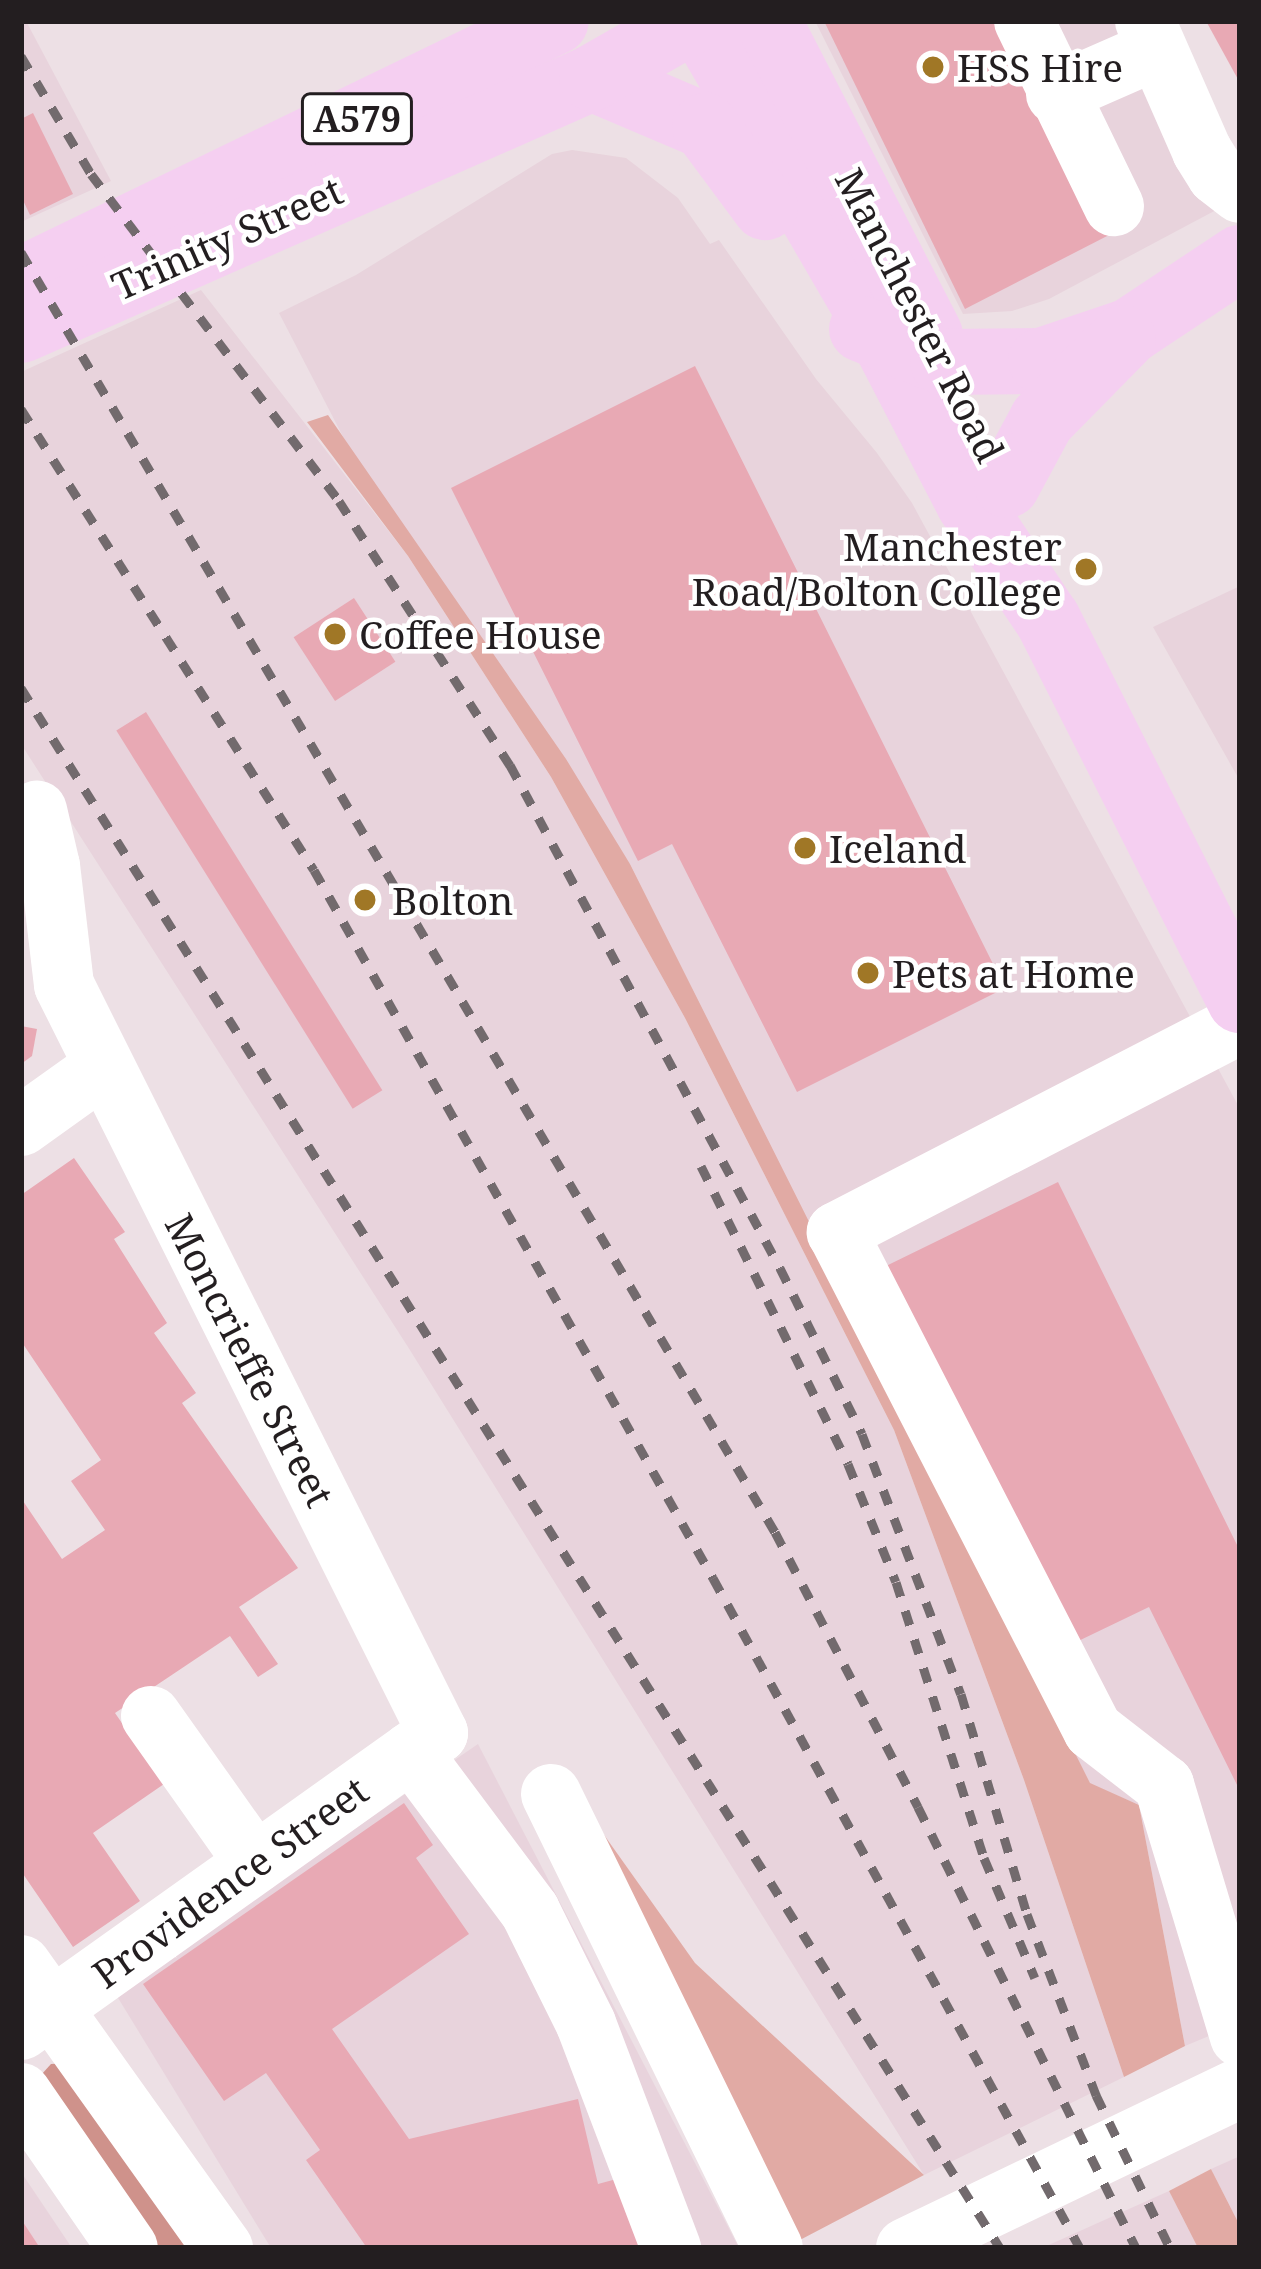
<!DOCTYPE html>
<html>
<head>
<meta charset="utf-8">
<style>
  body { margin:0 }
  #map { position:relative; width:1261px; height:2269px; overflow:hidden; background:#ede0e5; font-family:"Noto Serif",serif }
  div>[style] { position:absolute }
  .built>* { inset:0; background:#e8d3dc }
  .green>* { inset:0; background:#e1aaa4 }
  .forest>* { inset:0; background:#cf928b }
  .building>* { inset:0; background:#e8a9b4; transform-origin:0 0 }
  .minor>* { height:60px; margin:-30px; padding:0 30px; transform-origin:30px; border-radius:30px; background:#fff }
  .major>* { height:66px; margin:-33px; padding:0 33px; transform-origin:33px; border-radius:33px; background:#f5cff1 }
  .rail>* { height:9px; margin-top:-4.5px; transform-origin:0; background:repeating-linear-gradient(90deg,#726a6d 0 15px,transparent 0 30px) }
  .dots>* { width:33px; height:33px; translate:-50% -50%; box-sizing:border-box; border:6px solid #fff; border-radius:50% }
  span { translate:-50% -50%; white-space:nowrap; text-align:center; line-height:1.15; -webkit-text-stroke:9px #fff; paint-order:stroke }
  .shield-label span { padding:3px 9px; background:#fff; border:3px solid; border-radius:9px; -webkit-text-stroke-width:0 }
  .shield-label { font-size:36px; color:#231e20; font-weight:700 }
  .poi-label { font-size:39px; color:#231e20 }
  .left { translate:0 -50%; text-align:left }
  .right { translate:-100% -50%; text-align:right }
  .street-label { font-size:39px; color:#231e20 }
  .frame { position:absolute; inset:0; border:24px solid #231e20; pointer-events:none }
</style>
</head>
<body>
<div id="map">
  <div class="built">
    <div style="clip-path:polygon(21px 21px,26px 21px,111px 181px,21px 222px)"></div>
    <div style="clip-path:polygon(815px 21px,1123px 21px,1218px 209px,1049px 299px,1012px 311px,963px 314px)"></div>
    <div style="clip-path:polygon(572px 150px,626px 158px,678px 198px,710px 244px,719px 240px,816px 379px,877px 453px,912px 503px,1240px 1109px,1240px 2023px,1185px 2046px,1139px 1805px,1090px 1784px,630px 864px,352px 454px,279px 313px,356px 275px,552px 154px)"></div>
    <div style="clip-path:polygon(201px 290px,408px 556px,551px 777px,685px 1018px,894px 1430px,1024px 1780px,1124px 2077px,924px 2175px,408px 1347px,21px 744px,21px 372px)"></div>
    <div style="clip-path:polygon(1240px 586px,1240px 781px,1153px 627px)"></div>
    <div style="clip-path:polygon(478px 1744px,739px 2248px,271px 2248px,115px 1993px)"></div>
    <div style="clip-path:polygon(1240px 2156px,1240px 2226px,1211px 2169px)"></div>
    <div style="clip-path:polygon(21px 2172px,72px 2248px,21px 2248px)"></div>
    <div style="clip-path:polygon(1169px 2191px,1198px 2248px,1042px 2248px)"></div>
  </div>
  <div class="green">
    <div style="clip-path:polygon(328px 415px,566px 759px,630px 864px,1090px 1783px,1139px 1805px,1185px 2046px,1124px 2077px,1024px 1780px,894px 1430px,685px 1018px,551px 777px,408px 556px,307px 422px)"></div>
    <div style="clip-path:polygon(575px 1794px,695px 1963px,924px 2175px,798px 2241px)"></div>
    <div style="clip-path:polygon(1211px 2169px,1240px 2226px,1240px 2248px,1198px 2248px,1169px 2191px)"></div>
  </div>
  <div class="forest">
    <div style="clip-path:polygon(68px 2063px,194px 2248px,150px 2248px,41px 2075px,51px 2064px)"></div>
  </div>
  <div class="building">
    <div style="clip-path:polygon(824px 21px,996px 21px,1111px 234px,965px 309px)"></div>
    <div style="clip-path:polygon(1206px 21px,1240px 21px,1240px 83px)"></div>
    <div style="clip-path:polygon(33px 113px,73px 194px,30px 215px,21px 196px,21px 119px)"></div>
    <div style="clip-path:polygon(695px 366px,1005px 988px,797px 1092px,672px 844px,638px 861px,451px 488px)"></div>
    <div style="left:354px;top:598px;width:76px;height:72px;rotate:57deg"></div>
    <div style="left:146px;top:712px;width:446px;height:35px;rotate:58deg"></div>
    <div style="clip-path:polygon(21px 1026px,37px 1029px,32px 1056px,21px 1064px)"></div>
    <div style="clip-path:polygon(74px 1158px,125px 1232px,114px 1239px,167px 1323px,154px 1333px,196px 1393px,182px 1403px,298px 1568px,239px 1607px,278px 1664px,258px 1677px,230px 1636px,115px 1713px,164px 1784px,93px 1833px,140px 1901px,73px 1947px,21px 1871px,21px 1498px,62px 1559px,105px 1530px,71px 1481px,101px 1460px,21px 1341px,21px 1195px)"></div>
    <div style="clip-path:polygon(1058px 1182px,1240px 1551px,1240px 1791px,1149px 1607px,1070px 1645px,886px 1266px)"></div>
    <div style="clip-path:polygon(404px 1803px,433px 1845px,416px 1858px,469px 1934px,332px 2029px,409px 2139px,578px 2099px,598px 2184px,624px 2177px,641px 2248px,367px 2248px,306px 2160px,320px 2150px,266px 2073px,224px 2101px,143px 1984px)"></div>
    <div style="clip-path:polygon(21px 2219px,40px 2248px,21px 2248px)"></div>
  </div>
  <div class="minor">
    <div style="left:1024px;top:21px;width:206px;rotate:64.1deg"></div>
    <div style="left:1145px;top:21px;width:142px;rotate:66.3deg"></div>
    <div style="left:1202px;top:151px;width:28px;rotate:58deg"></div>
    <div style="left:1217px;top:175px;width:29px;rotate:38deg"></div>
    <div style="left:1056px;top:94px;width:109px;rotate:-23.7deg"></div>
    <div style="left:1240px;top:1024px;width:454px;rotate:152.7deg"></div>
    <div style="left:837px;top:1232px;width:560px;rotate:62.79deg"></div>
    <div style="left:1093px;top:1730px;width:90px;rotate:37.8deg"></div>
    <div style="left:1164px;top:1785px;width:263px;rotate:73.2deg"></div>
    <div style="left:21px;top:1126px;width:100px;rotate:-35.6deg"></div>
    <div style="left:151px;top:1716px;width:180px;rotate:54.7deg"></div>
    <div style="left:411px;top:1752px;width:199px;rotate:53.2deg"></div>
    <div style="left:530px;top:1911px;width:126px;rotate:63.6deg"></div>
    <div style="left:586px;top:2024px;width:240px;rotate:69.2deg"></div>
    <div style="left:551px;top:1794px;width:505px;rotate:63.94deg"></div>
    <div style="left:21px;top:1965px;width:348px;rotate:54.5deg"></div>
    <div style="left:21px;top:2030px;width:512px;rotate:-35.46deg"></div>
    <div style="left:438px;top:1733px;width:836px;rotate:-116.57deg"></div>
    <div style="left:64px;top:985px;width:120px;rotate:-96.7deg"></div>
    <div style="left:50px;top:866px;width:57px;rotate:-103.1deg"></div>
    <div style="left:21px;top:2093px;width:188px;rotate:55.4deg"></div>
    <div style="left:906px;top:2248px;width:370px;rotate:-25.6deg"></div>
  </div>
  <div class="major">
    <div style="left:699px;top:21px;width:370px;rotate:59.8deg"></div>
    <div style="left:885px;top:341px;width:182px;rotate:62.6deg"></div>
    <div style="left:969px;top:503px;width:141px;rotate:56deg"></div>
    <div style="left:1048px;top:620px;width:426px;rotate:63.2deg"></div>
    <div style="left:768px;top:21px;width:353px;rotate:62.7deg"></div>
    <div style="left:592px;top:78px;width:123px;rotate:23deg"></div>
    <div style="left:705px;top:126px;width:101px;rotate:53.5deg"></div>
    <div style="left:21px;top:280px;width:594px;rotate:-25.83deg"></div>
    <div style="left:862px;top:329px;width:87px;rotate:22.2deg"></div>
    <div style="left:943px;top:362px;width:98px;rotate:-0.6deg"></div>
    <div style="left:1041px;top:361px;width:94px;rotate:-18.6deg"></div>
    <div style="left:1130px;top:331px;width:132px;rotate:-33.6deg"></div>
    <div style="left:21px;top:330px;width:624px;rotate:-23.81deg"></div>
    <div style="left:592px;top:78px;width:115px;rotate:-29.7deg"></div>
    <div style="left:1007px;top:485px;width:74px;rotate:-61.7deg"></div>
    <div style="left:1042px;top:420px;width:115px;rotate:-45.4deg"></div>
  </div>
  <div class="rail">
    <div style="left:21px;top:56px;width:137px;rotate:59.3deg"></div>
    <div style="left:91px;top:174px;width:410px;rotate:52.8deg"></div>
    <div style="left:339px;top:501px;width:315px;rotate:57.1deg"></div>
    <div style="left:510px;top:765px;width:571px;rotate:61.77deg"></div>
    <div style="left:780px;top:1268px;width:185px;rotate:63.7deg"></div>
    <div style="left:862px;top:1434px;width:278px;rotate:69.2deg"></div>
    <div style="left:961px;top:1694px;width:230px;rotate:73.3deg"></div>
    <div style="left:1027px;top:1914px;width:194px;rotate:69.1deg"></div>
    <div style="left:1096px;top:2095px;width:170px;rotate:64.2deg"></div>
    <div style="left:21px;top:252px;width:1486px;rotate:59.5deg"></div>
    <div style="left:775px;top:1532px;width:310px;rotate:62.5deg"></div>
    <div style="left:918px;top:1807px;width:492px;rotate:63.7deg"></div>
    <div style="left:21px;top:409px;width:546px;rotate:57.56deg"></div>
    <div style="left:314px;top:870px;width:813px;rotate:60.6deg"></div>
    <div style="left:713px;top:1578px;width:764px;rotate:61.29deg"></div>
    <div style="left:21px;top:688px;width:1842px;rotate:57.89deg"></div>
    <div style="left:701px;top:1166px;width:332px;rotate:63.7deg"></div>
    <div style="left:848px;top:1464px;width:127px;rotate:67.9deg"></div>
    <div style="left:896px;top:1582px;width:290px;rotate:72.3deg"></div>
    <div style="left:984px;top:1858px;width:130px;rotate:67deg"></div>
  </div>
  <div class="dots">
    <div style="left:933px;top:67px;background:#a07726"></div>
    <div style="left:1086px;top:569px;background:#a07726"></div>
    <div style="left:335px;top:634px;background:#a07726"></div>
    <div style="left:805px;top:848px;background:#a07726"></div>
    <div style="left:365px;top:900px;background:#a07726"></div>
    <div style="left:868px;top:973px;background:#a07726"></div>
  </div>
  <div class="shield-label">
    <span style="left:357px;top:119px">A579</span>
  </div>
  <div class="poi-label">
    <span class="left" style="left:957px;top:67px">HSS Hire</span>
    <span class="right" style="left:1062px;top:569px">Manchester<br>Road/Bolton College</span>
    <span class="left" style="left:359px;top:634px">Coffee House</span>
    <span class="left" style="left:829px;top:848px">Iceland</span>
    <span class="left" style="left:392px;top:900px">Bolton</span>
    <span class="left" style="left:892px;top:973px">Pets at Home</span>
  </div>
  <div class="street-label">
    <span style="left:227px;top:238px;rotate:-24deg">Trinity Street</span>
    <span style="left:920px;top:315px;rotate:63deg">Manchester Road</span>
    <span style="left:250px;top:1360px;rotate:63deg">Moncrieffe Street</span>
    <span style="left:230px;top:1882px;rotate:-36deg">Providence Street</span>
  </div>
  <div class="frame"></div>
</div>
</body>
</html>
